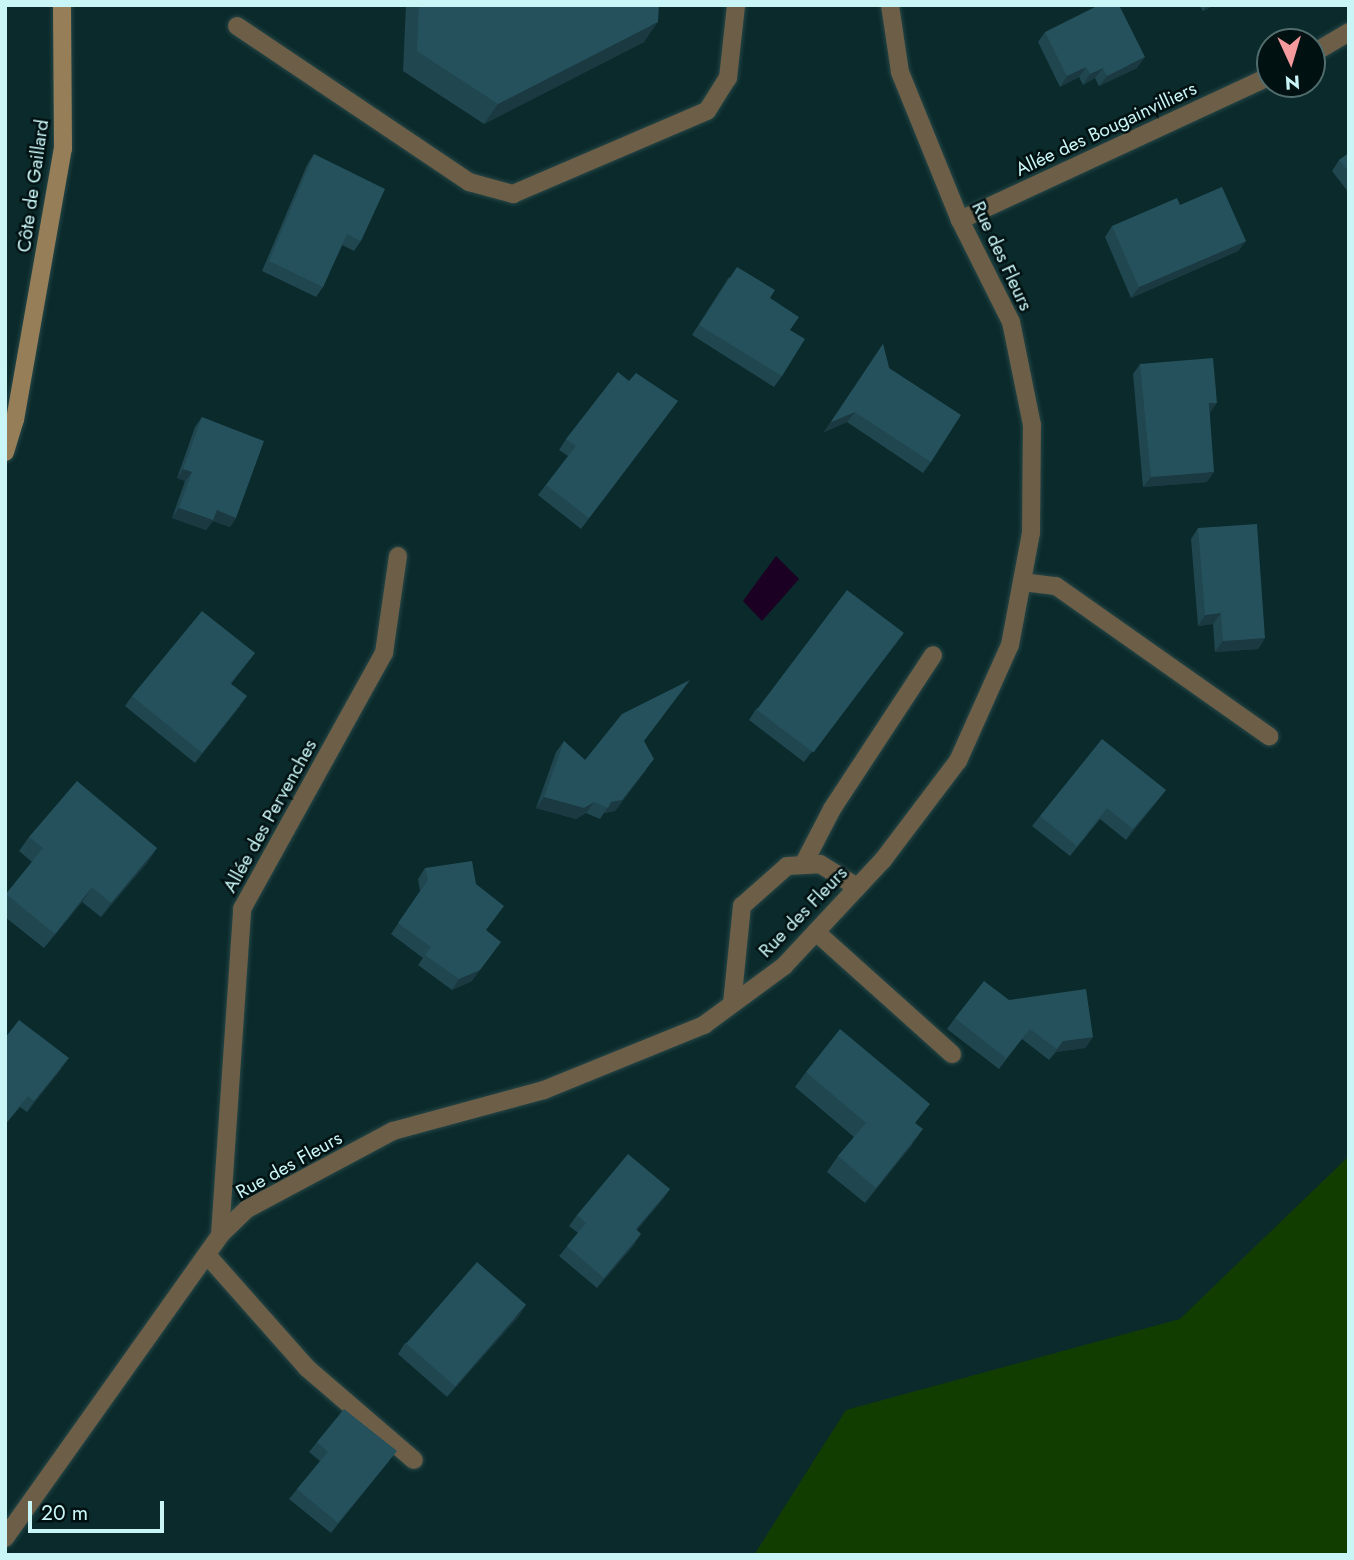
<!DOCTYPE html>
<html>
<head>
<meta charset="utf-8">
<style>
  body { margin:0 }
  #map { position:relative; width:1354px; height:1560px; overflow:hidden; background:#0b2a2b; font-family:Jost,sans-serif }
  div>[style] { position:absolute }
  .green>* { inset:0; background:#113e00 }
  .water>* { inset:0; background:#1c0023 }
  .roads { filter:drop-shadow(0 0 2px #264647) drop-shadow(0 0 2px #264647) }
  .lane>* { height:18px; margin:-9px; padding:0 9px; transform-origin:9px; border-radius:9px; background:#6d5e47 }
  .street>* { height:18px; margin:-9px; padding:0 9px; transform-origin:9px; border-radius:9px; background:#6d5e47 }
  .secondary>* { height:18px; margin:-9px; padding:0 9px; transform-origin:9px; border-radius:9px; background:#967e59 }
  .wall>* { inset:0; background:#204650 }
  .shaded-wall>* { inset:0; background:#1a3941 }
  .building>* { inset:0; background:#25515d; transform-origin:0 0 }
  span { translate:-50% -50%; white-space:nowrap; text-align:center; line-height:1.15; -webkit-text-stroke:5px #001112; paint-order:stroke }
  .street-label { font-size:19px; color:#caf5f6 }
  .frame { position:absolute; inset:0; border:7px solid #caf5f6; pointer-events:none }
  .north { position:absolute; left:1256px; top:28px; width:70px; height:70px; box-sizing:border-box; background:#001112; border:2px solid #516c6d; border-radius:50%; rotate:176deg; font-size:19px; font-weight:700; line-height:28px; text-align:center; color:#caf5f6 }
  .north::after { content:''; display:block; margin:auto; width:24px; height:32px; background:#f59b9d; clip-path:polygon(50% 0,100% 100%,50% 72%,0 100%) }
  .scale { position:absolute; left:28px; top:1501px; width:136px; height:32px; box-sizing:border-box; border:4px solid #caf5f6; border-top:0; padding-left:9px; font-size:21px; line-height:24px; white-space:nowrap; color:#caf5f6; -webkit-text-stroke:5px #001112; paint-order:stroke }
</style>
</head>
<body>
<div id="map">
  <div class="green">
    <div style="clip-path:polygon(1349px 1156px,1349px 1555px,754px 1555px,846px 1410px,1180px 1319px)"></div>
  </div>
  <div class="water">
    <div style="clip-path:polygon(776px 556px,799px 579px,762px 621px,743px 601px)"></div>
  </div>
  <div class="roads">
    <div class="lane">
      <div style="left:237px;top:26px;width:280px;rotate:33.9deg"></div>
      <div style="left:469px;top:182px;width:46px;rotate:15.3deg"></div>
      <div style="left:513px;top:194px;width:211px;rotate:-23.2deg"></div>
      <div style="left:707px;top:111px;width:39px;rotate:-58deg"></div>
      <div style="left:728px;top:78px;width:73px;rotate:-83.7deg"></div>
      <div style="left:803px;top:865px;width:63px;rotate:-62.6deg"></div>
      <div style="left:832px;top:809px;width:184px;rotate:-56.7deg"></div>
      <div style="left:816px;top:932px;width:183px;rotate:41.9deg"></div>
      <div style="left:732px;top:1004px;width:99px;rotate:-84.2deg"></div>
      <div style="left:742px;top:906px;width:60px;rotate:-41.6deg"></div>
      <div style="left:787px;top:866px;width:33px;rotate:-3deg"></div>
      <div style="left:820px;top:864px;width:44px;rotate:31.9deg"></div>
      <div style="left:207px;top:1255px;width:151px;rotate:48.5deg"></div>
      <div style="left:307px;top:1368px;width:141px;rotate:40.7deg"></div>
    </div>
    <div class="street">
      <div style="left:1312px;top:54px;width:43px;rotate:-30.7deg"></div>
      <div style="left:960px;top:220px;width:342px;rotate:-24.9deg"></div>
      <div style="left:1022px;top:582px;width:34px;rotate:7deg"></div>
      <div style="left:1056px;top:586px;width:261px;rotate:35.2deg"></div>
      <div style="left:220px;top:1235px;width:327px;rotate:-86.1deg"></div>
      <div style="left:242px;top:909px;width:293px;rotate:-61deg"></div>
      <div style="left:384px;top:653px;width:98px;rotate:-81.8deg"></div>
      <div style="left:5px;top:1538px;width:372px;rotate:-54.6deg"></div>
      <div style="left:220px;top:1235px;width:37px;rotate:-44deg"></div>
      <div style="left:247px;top:1209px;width:166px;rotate:-28.1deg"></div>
      <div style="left:393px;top:1131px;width:156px;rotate:-15.2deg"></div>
      <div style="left:544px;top:1090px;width:173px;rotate:-22.1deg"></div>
      <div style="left:704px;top:1025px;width:99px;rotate:-36.4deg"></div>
      <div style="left:784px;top:966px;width:145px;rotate:-47deg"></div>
      <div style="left:883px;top:860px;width:124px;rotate:-52.9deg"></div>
      <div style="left:958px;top:761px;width:127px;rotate:-65.9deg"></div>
      <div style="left:1010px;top:645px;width:114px;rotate:-79.4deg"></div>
      <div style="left:1031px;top:533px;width:108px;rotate:-89.5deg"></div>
      <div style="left:1032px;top:425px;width:105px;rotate:-101.5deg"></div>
      <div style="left:1011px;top:322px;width:114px;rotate:-116.6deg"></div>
      <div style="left:960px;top:220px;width:160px;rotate:-112.1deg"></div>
      <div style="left:900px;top:72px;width:68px;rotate:-98.5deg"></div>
    </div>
    <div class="secondary">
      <div style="left:5px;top:452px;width:34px;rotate:-73deg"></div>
      <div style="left:15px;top:420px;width:275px;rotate:-80deg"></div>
      <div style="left:63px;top:149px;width:144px;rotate:-90.4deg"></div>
    </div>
  </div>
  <div class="wall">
    <div style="clip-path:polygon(406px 5px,659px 5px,644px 42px,484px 124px,403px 71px)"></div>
    <div style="clip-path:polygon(1199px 5px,1214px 5px,1203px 11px)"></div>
    <div style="clip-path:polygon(1045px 32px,1137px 68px,1099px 86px,1095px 78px,1083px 85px,1079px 77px,1060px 87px,1038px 42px)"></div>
    <div style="clip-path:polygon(1349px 153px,1349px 193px,1332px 171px,1339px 160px)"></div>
    <div style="clip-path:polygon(314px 154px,361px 241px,354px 251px,342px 245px,323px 287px,316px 297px,262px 271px,307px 165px)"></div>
    <div style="clip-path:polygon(1180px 205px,1246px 241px,1238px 251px,1131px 298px,1105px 237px,1112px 226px)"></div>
    <div style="clip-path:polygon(729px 277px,770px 298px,790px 330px,782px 376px,774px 387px,692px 335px)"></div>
    <div style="clip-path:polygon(883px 344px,889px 368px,931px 462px,923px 473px,847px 422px,824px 432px)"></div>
    <div style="clip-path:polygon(1140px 364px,1210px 413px,1207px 482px,1143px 487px,1133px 374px)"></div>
    <div style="clip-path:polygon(629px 381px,678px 401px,581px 529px,538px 495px,568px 456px,559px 450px,566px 439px)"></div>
    <div style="clip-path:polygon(202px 417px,236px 518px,230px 527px,213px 521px,206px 530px,172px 518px,185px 481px,177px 478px,195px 427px)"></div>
    <div style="clip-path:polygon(1198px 528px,1265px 638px,1258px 649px,1215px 652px,1213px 624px,1198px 626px,1191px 539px)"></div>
    <div style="clip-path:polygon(904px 633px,804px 762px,749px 720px,756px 709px)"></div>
    <div style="clip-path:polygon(255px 653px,231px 684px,240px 706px,195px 763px,125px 706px,132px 696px)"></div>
    <div style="clip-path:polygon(564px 741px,585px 760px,644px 742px,646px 770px,615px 811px,604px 813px,600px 819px,586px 813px,576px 819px,536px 808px,556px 752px)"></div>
    <div style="clip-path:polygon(1166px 790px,1126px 840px,1100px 819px,1070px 856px,1032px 826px,1040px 816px)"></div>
    <div style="clip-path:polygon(29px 837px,157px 848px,147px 863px,101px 917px,82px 902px,44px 948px,5px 917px,5px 895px,32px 862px,19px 851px)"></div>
    <div style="clip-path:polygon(425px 868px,486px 931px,472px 981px,452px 990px,418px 965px,423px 958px,391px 934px,420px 891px,418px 879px)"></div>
    <div style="clip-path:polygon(1009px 1000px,1093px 1037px,1085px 1048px,1056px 1052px,1049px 1060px,1022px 1039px,999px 1069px,947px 1029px,955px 1018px)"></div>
    <div style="clip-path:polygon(5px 1038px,61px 1069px,27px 1112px,20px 1107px,5px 1125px)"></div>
    <div style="clip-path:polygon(806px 1072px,916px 1124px,912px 1145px,865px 1203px,827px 1172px,838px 1156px,854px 1137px,795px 1087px)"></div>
    <div style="clip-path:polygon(670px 1189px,663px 1199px,637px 1230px,634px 1245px,597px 1288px,559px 1256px,578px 1233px,569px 1226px,577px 1215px)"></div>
    <div style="clip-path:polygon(519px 1316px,447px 1397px,398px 1354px,405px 1343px)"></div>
    <div style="clip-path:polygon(317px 1442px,389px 1461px,331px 1533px,289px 1499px,320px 1461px,309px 1452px)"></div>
  </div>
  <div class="shaded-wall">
    <div style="clip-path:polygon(1207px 5px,1214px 5px,1203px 11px)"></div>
    <div style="clip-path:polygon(658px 22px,644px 42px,484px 124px,498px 104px)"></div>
    <div style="clip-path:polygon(1145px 57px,1137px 68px,1099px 86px,1107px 76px)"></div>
    <div style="clip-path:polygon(1086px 67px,1079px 77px,1060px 87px,1067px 76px)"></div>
    <div style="clip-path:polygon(1103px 68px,1095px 78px,1083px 85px,1090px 74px)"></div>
    <div style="clip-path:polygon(1246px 241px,1238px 251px,1131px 298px,1139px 287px)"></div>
    <div style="clip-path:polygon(1209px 403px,1217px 403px,1210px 413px)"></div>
    <div style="clip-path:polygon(855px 412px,847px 422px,824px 432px,831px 422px)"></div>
    <div style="clip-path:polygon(183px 469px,192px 472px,185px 481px,177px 478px)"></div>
    <div style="clip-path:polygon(1214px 472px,1207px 482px,1143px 487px,1151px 477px)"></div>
    <div style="clip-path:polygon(179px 508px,217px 510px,236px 518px,230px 527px,213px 521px,206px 530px,172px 518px)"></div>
    <div style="clip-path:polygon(1221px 613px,1213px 624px,1198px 626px,1205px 615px)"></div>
    <div style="clip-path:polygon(904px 633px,896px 644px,804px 762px,811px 752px)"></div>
    <div style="clip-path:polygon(1265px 638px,1258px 649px,1215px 652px,1223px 641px)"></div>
    <div style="clip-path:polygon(247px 696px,240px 706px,195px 763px,202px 753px)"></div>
    <div style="clip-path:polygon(646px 770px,615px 811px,604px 813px,611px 802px)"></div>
    <div style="clip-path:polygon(1166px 790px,1126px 840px,1133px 829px)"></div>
    <div style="clip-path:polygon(544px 797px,594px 802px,586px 813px,576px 819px,536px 808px)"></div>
    <div style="clip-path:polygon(157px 848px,147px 863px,101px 917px,111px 903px)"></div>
    <div style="clip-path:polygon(92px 887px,82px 902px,44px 948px,55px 934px)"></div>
    <div style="clip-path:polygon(501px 942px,472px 981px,452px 990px,459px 979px)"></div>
    <div style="clip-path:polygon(1093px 1037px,1085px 1048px,1056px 1052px,1049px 1060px,1063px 1041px)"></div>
    <div style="clip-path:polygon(69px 1058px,61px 1069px,27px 1112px,34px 1101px)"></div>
    <div style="clip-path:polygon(923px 1129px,912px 1145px,865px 1203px,876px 1188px)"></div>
    <div style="clip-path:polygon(670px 1189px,663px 1199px,628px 1240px,636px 1229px)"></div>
    <div style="clip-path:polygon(641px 1234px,634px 1245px,597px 1288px,604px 1278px)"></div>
    <div style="clip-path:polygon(526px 1305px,519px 1316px,447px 1397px,455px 1387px)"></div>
    <div style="clip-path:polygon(397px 1451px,389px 1461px,331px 1533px,338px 1523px)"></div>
  </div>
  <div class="building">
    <div style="clip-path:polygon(419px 5px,659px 5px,658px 22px,498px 104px,417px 51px)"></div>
    <div style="clip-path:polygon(1099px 5px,1119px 5px,1145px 57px,1107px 76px,1103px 68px,1090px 74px,1086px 67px,1067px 76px,1045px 32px)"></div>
    <div style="clip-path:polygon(1349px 153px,1349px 172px,1339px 160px)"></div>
    <div style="clip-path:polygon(314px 154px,385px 189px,361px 241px,347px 234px,323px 287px,269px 261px)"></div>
    <div style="clip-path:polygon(1222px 187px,1246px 241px,1139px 287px,1112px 226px,1177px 198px,1180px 205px)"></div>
    <div style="clip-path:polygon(737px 267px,775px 290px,770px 298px,799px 317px,790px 330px,805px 339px,782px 376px,699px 325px)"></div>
    <div style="clip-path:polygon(883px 344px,889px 368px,961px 415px,931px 462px,855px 412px,831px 422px)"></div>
    <div style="clip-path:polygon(1213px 358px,1217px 403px,1209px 403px,1214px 472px,1151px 477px,1140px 364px)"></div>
    <div style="clip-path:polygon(618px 372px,629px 381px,636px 373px,678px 401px,589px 518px,546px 485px,576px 446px,566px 439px)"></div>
    <div style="clip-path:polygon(202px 417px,264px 441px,236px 518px,217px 510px,213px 520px,179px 508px,192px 472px,183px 469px)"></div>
    <div style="clip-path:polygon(1257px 524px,1265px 638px,1223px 641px,1221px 613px,1205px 615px,1198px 528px)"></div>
    <div style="left:847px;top:590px;width:71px;height:150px;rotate:37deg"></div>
    <div style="clip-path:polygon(202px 611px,255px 653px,230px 683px,247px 696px,202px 753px,132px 696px)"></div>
    <div style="clip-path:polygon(690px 680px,644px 741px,654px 759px,622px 800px,611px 802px,608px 808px,594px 802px,584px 808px,544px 797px,564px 741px,585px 760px,622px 714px)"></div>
    <div style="clip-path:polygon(1102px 739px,1166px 790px,1133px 829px,1107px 808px,1077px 846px,1040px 816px)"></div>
    <div style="clip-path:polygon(77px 781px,157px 848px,111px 903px,92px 887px,55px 934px,6px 894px,43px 848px,29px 837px)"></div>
    <div style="clip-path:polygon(472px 861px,476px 884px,504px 906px,486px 930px,501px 942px,480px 970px,459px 979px,425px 955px,431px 947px,398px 923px,428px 880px,425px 868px)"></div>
    <div style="clip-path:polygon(984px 981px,1009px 1000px,1086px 989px,1093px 1037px,1063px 1041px,1057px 1049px,1030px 1029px,1006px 1058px,955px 1018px)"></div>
    <div style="clip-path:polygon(19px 1020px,69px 1058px,34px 1101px,28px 1096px,5px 1124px,5px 1038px)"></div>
    <div style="clip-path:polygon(840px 1029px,930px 1104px,915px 1123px,923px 1129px,876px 1188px,838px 1156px,866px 1123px,806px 1072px)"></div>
    <div style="clip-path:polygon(628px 1154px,670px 1189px,636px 1229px,641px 1234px,604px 1278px,567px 1246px,586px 1223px,577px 1215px)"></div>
    <div style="left:477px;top:1262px;width:65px;height:108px;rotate:41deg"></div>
    <div style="clip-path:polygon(344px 1409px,397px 1451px,338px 1523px,297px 1489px,328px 1452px,317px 1442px)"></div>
  </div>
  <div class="street-label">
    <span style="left:1106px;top:129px;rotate:-25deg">Allée des Bougainvilliers</span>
    <span style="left:33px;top:186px;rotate:-82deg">Côte de Gaillard</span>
    <span style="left:1002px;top:256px;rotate:65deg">Rue des Fleurs</span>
    <span style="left:270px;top:816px;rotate:-61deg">Allée des Pervenches</span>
    <span style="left:803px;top:912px;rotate:-46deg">Rue des Fleurs</span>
    <span style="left:289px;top:1165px;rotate:-29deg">Rue des Fleurs</span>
  </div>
  <div class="frame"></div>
  <div class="north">N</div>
  <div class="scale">20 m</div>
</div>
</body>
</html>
